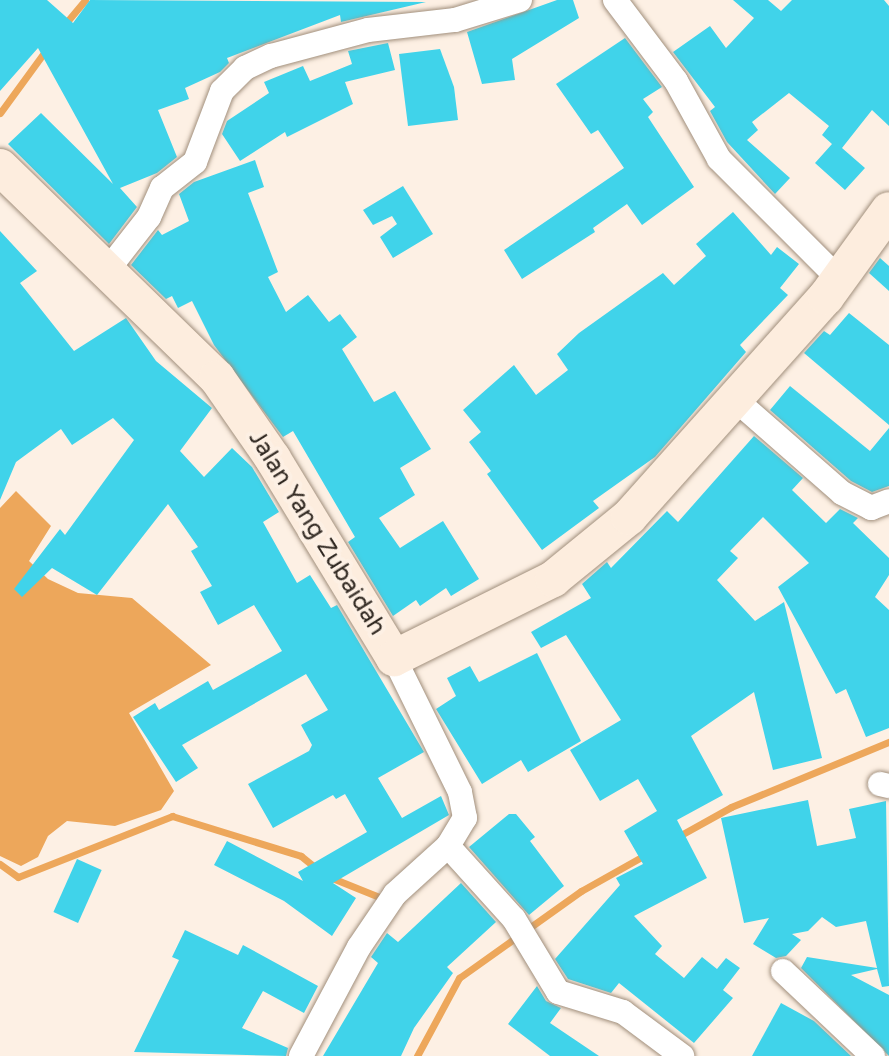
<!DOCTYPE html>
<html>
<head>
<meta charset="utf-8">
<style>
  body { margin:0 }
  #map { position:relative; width:889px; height:1056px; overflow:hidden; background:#fdf0e4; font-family:"Varela Round",sans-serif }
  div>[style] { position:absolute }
  .water>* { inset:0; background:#eda75b }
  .stream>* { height:7px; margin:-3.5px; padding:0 3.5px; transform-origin:3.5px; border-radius:3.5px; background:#eda75b }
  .building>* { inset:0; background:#40d3ea; transform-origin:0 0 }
  .roads { filter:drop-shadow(0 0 2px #a18f7c) drop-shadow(0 0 2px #a18f7c) }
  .street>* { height:24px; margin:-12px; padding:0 12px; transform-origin:12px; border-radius:12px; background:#fff }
  .secondary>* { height:36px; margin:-18px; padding:0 18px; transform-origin:18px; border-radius:18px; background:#fdedde }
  span { translate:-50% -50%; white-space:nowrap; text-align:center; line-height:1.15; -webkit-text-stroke:8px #fdf0e4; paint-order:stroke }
  .street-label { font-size:24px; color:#312922 }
</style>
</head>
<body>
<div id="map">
  <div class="water">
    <div style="clip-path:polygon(16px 491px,51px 526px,29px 561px,48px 579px,78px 593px,132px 598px,211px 665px,129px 713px,174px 791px,161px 810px,115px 826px,67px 821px,48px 836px,38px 857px,21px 866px,0 856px,0 508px)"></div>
  </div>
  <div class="stream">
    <div style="left:65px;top:24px;width:31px;rotate:-50deg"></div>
    <div style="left:0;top:113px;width:78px;rotate:-53.9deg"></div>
    <div style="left:679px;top:836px;width:60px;rotate:-29.1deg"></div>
    <div style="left:731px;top:807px;width:171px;rotate:-22.4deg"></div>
    <div style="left:0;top:864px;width:22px;rotate:36deg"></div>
    <div style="left:18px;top:877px;width:166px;rotate:-21.6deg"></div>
    <div style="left:172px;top:816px;width:135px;rotate:17.2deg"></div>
    <div style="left:301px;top:856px;width:21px;rotate:39deg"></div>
    <div style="left:327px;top:876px;width:61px;rotate:22deg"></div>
    <div style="left:417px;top:1056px;width:89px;rotate:-61.7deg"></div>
    <div style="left:459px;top:978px;width:150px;rotate:-35.5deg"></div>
    <div style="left:581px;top:891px;width:76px;rotate:-29.3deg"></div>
  </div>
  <div class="building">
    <div style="clip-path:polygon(0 0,47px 0,73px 23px,90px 0,426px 2px,341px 22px,340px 15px,227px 58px,229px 63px,220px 72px,185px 88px,189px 99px,158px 110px,177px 157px,157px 173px,120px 188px,137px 207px,109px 244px,8px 144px,41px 113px,113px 184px,38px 48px,0 91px)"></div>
    <div style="clip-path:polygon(557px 0,573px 0,579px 18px,512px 59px,515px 80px,482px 84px,467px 32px)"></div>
    <div style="clip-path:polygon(733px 0,768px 0,781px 11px,792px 0,884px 0,889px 6px,889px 126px,872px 110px,842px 148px,865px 168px,845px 190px,815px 163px,832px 144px,822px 135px,829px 126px,789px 93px,752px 122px,758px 130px,747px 140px,790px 178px,775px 194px,727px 142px,710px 111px,715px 107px,673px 52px,710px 26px,726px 48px,754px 18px)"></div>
    <div style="clip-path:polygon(625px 38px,662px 87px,643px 99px,653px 112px,648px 117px,694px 187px,642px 225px,627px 204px,593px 228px,595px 232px,522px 279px,504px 250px,624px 168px,598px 130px,591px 134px,556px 84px)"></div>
    <div style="clip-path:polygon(388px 43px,395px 70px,345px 82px,353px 104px,287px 137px,285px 132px,240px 161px,222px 134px,227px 121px,269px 93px,264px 82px,303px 66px,310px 81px,352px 64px,348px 51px)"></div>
    <div style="clip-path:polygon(440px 49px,454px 87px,458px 120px,408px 126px,399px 54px)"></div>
    <div style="clip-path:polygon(255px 160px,264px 187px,248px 193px,278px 272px,268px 277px,286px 312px,308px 295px,329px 322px,340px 314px,357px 337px,342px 349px,374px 402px,395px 391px,431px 449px,400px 468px,415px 495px,379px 518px,400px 548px,443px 521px,479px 579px,451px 596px,446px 588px,420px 606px,416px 600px,393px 616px,348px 542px,355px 537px,293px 431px,283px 437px,214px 345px,192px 301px,178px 308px,172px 296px,166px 299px,131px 265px,158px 230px,162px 235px,189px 221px,179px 194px,194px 182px)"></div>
    <div style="clip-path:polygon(403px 186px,433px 234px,393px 258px,380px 237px,397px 224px,392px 216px,373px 225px,363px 210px)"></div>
    <div style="clip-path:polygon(733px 212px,771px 255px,777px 247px,799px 264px,780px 288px,788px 295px,740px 345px,746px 352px,655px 457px,593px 501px,599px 508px,542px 550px,487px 474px,491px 471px,469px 442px,481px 432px,463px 410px,514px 365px,536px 395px,568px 370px,557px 354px,579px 333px,663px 273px,674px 285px,706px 256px,696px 244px)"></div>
    <div style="clip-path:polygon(0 231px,37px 271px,20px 283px,74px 351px,126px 318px,156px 361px,212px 408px,180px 451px,204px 477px,232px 448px,252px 467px,279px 512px,263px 522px,297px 583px,310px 575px,331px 608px,337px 605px,424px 752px,378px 778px,402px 818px,441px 796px,449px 815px,333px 883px,356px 898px,332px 936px,284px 901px,214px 865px,227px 841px,303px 881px,298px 872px,367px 832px,345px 794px,336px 799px,333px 795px,273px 828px,248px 784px,309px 751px,312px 745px,301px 725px,328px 710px,306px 674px,182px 745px,198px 768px,176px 782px,133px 717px,155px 703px,159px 710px,208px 681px,213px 690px,282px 651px,254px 605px,218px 625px,200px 592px,212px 586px,191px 551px,198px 547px,168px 504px,97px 595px,52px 568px,22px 597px,14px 589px,60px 529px,65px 535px,134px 440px,113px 418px,72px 445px,61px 429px,16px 462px,0 500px)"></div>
    <div style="clip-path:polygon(880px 258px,889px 266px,889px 291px,869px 273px)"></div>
    <div style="clip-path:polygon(849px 313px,889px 345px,889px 425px,804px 353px,824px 331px,830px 335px)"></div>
    <div style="clip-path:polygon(790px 386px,870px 451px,889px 428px,889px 486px,872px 492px,851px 481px,770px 410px)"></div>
    <div style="clip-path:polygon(754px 436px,803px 478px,792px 490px,826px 523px,840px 509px,858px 518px,853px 523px,889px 558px,889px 575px,875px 597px,889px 610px,889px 728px,866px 737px,846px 689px,836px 694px,778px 587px,809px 563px,763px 517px,730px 551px,738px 558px,717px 580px,755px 621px,784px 602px,822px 758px,773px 770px,754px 692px,691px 736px,723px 795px,677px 820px,707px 878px,634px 916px,662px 946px,655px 954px,684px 978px,702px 957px,717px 969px,726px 958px,740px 968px,723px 990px,733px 998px,694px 1043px,619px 983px,611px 993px,568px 979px,555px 959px,620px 885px,616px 878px,643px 864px,624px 831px,657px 811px,638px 779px,600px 801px,570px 750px,621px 720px,566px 635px,541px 648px,531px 632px,591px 598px,582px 584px,607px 562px,611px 568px,667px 511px,678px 522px)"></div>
    <div style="clip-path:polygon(537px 653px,581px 741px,528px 772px,521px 760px,482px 784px,436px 709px,456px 696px,447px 678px,470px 666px,479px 682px)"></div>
    <div style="clip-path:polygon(808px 800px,817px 846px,856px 838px,849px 809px,886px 801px,889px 986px,882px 987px,877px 969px,851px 975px,889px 995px,889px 1056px,801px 968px,807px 957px,877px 968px,866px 921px,836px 927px,822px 917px,808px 931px,792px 934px,801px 940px,786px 956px,776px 958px,753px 944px,769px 918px,744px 923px,721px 818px)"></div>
    <div style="clip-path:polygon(509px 814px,516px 814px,535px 837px,530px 841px,564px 886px,529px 915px,469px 847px)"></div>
    <div style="left:77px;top:859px;width:27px;height:58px;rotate:24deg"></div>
    <div style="clip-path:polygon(461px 883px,496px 922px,447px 967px,453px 973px,414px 1028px,401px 1056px,323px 1056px,378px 963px,371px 957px,387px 933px,398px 942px)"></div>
    <div style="clip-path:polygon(185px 930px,238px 955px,243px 945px,318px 986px,304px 1013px,263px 991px,242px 1028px,288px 1048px,286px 1056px,134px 1052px,179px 960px,172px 957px)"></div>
    <div style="clip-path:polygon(537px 986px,546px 1001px,561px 1008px,550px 1023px,599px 1056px,550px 1056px,508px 1024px)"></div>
    <div style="clip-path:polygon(781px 1003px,814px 1021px,851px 1056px,752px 1056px)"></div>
  </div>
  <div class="roads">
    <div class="street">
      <div style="left:615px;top:0;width:101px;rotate:53deg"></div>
      <div style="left:676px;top:81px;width:89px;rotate:61.1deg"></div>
      <div style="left:719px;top:159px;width:170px;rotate:45deg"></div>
      <div style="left:106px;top:272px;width:70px;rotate:-52deg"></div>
      <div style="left:149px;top:217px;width:32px;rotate:-66deg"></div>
      <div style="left:162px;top:188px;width:42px;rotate:-38.2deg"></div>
      <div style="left:195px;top:162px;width:76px;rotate:-69.2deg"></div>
      <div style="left:222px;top:91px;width:33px;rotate:-45deg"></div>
      <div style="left:245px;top:68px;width:29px;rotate:-25deg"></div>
      <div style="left:271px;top:56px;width:100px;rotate:-15deg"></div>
      <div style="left:368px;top:30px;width:88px;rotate:-6.6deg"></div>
      <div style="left:455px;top:20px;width:68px;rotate:-17.1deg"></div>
      <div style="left:737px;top:401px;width:140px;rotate:41.2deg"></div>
      <div style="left:842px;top:493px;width:33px;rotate:27deg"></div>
      <div style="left:871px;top:508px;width:19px;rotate:-21deg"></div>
      <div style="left:880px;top:784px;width:9px;rotate:13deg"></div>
      <div style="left:448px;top:846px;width:98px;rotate:47.9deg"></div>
      <div style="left:514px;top:919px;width:85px;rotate:58.9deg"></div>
      <div style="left:558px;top:992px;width:68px;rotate:17.1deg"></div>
      <div style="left:623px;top:1012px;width:74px;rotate:36.7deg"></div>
      <div style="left:783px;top:971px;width:124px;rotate:43.4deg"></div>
      <div style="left:301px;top:1056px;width:123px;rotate:-62deg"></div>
      <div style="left:359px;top:947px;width:64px;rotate:-55.8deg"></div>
      <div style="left:395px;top:894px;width:72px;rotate:-42.2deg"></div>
      <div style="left:448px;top:846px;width:33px;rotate:-59deg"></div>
      <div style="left:465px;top:818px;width:26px;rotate:-101deg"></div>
      <div style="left:460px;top:792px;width:149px;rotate:-116.2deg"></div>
    </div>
    <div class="secondary">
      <div style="left:0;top:167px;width:303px;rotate:44.2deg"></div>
      <div style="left:217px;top:378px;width:98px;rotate:55.3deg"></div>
      <div style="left:273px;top:459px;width:233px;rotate:58.7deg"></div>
      <div style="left:394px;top:658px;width:178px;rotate:-26.4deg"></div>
      <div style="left:553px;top:579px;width:98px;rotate:-39.2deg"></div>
      <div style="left:629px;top:517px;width:295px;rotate:-48.2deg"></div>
      <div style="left:826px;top:297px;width:107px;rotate:-54.1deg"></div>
    </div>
  </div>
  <div class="street-label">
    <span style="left:317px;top:533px;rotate:58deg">Jalan Yang Zubaidah</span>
  </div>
</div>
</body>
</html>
